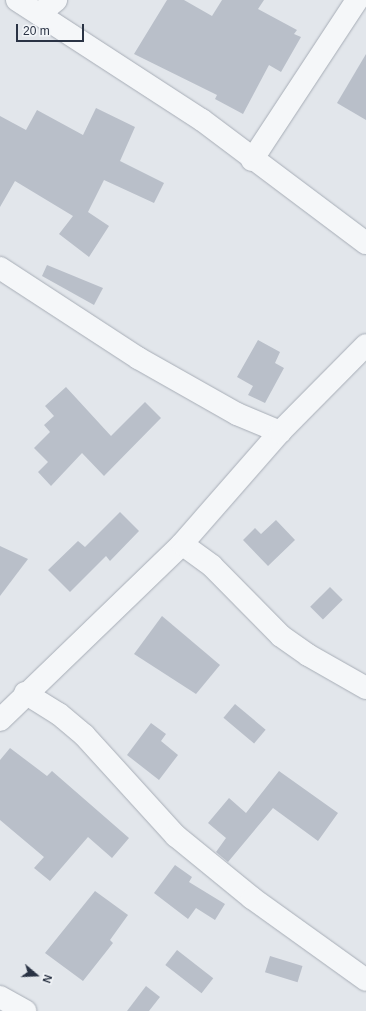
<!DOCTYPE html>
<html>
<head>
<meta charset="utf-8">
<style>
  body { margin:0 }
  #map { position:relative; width:366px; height:1011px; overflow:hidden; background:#e2e6eb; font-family:Arial,sans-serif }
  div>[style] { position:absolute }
  .building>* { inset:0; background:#b9bfc9; transform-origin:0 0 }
  .roads { filter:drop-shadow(0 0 1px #a7adb6) drop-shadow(0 0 1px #a7adb6) }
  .minor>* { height:22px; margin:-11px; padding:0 11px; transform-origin:11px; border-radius:11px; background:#f5f7f9 }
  span { translate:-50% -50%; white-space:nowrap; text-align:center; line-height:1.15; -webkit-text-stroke:4px #f2f5f8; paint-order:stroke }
  .north { position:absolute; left:16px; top:955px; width:40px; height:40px; -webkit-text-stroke:3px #f2f5f8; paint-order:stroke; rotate:109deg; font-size:11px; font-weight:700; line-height:16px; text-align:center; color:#2a3344 }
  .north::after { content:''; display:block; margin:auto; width:14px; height:18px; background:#2a3344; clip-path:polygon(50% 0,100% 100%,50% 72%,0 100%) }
  .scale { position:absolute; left:16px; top:24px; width:68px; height:18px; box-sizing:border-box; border:2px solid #2a3344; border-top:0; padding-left:5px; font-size:12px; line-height:14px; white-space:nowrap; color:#2a3344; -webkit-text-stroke:3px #f2f5f8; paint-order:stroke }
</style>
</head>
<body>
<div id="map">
  <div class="building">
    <div style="clip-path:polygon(167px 0,184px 0,212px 16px,222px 0,264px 0,258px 9px,297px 30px,294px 34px,301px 37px,281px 72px,269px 65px,243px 114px,215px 99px,217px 95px,134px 54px)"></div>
    <div style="clip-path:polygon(366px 54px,366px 120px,337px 103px)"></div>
    <div style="clip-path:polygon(96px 108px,135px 127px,120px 161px,164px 183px,154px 203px,104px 180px,88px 212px,109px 226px,89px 257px,59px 234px,73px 216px,15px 181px,0 207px,0 116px,26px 130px,37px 110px,83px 135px)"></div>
    <div style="clip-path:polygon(47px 265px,103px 288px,94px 305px,42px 276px)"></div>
    <div style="clip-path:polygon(258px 340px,280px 352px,275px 363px,284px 368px,265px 403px,248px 395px,253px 386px,237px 377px)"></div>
    <div style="clip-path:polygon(66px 387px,111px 436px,145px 402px,161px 418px,104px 476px,82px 453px,51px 486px,38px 472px,48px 462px,34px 448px,50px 432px,44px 425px,54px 416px,45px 406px)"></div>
    <div style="clip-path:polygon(120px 512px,139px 531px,110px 561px,106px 556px,70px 592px,48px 570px,78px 541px,85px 547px)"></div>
    <div style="clip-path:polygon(276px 520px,295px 540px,268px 566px,243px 540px,255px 528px,261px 534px)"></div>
    <div style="clip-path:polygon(0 546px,28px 559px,0 596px)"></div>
    <div style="left:330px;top:587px;width:18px;height:28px;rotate:45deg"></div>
    <div style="clip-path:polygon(162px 616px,220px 665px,196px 694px,134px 654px)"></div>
    <div style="left:235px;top:704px;width:40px;height:18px;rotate:40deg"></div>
    <div style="clip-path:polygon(151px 723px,166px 734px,161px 741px,178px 755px,159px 780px,127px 755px)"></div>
    <div style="clip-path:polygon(10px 748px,47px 776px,52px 771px,129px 838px,112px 858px,88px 837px,50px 881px,34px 868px,44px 857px,0 820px,0 760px)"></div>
    <div style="clip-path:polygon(279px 771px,338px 813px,318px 841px,273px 808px,228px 862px,216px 852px,226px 838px,208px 823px,229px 798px,246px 813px)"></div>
    <div style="clip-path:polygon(175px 865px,192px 877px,189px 882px,225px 904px,215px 920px,196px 908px,188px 919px,154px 893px)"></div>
    <div style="clip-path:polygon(95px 891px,128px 915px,110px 940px,113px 943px,83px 981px,45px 953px)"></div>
    <div style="left:177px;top:950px;width:46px;height:19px;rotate:38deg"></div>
    <div style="left:270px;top:956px;width:34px;height:17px;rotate:17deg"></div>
    <div style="clip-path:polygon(146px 986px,160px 997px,149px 1011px,127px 1011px)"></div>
  </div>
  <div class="roads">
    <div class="minor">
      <div style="left:17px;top:0;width:221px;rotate:33deg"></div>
      <div style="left:202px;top:120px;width:205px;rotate:36.9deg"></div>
      <div style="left:39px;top:14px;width:22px;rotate:-39deg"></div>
      <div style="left:252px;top:160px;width:191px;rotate:-56.7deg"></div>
      <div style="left:0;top:268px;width:165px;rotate:33.1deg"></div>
      <div style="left:138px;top:358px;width:114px;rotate:29.5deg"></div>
      <div style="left:237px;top:414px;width:47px;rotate:22.7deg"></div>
      <div style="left:182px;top:544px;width:37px;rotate:36deg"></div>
      <div style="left:212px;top:566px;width:98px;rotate:45.4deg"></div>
      <div style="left:281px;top:636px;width:33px;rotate:35deg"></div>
      <div style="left:308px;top:655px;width:67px;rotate:29.6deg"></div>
      <div style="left:25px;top:693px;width:40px;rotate:32deg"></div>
      <div style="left:59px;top:714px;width:33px;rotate:40deg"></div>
      <div style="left:84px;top:735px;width:137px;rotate:47.7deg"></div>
      <div style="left:176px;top:836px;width:98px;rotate:39.2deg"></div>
      <div style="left:252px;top:898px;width:140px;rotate:35.7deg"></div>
      <div style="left:0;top:720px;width:253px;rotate:-44deg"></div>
      <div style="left:182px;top:544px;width:149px;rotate:-48.8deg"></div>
      <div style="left:280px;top:432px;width:122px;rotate:-45.3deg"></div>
      <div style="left:0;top:997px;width:29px;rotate:29deg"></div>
    </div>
  </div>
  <div class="north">N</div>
  <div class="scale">20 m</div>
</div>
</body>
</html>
